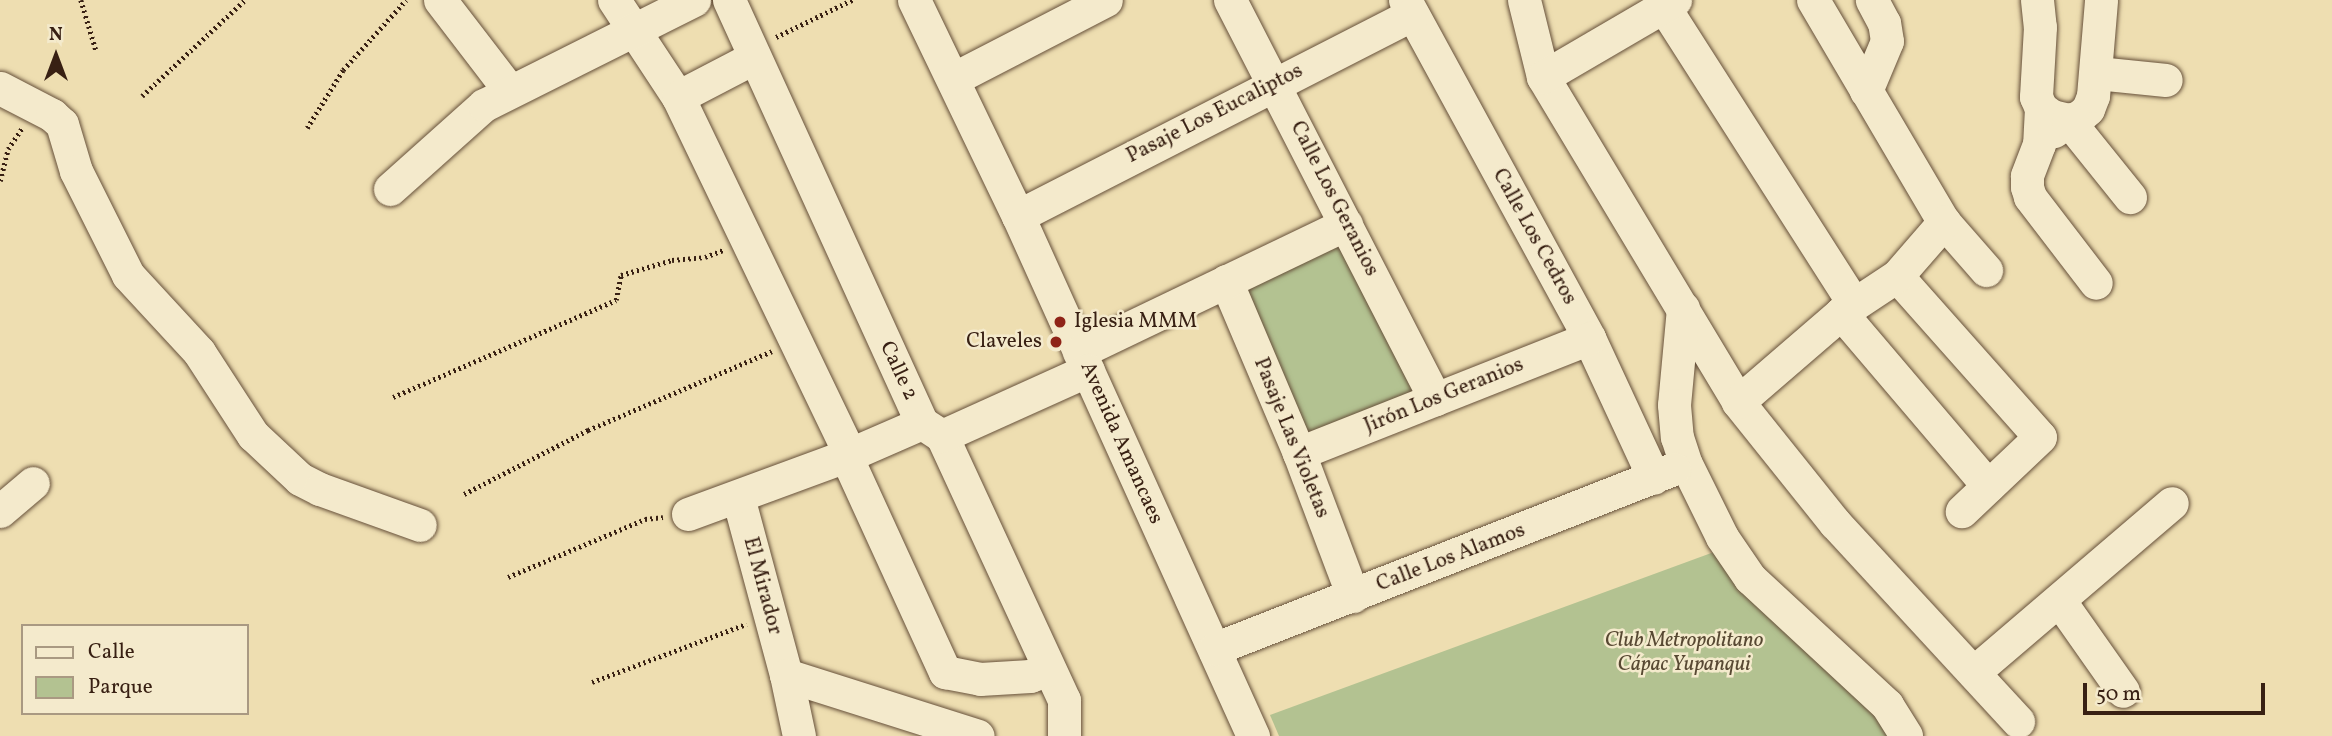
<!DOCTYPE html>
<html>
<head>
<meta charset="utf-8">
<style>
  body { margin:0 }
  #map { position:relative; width:2332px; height:736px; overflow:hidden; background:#eedeb1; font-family:Vollkorn,serif }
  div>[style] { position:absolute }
  .green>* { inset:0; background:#b3c291 }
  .path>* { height:4.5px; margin-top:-2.25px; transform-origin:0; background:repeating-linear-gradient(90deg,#382013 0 2px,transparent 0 5.5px) }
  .roads { filter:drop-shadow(0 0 2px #66503a) drop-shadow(0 0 2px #66503a) }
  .minor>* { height:33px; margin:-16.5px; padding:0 16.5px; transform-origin:16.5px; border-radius:16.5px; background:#f4eacc }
  .dots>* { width:19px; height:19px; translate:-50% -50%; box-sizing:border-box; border:4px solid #f4eacc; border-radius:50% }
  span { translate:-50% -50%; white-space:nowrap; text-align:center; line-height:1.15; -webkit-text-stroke:5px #f4eacc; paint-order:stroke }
  .street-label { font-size:21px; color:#382013 }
  .poi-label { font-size:21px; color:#382013 }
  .left { translate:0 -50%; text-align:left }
  .right { translate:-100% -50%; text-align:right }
  .park-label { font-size:21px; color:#574832; font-style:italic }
  .legend { position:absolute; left:21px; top:624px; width:228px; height:91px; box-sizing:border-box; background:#f4eacc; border:2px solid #a99982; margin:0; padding:9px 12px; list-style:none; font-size:21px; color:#382013 }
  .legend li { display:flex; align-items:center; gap:14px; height:35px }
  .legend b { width:35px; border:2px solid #a99982 }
  .north { position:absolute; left:21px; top:21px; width:70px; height:70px; -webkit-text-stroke:5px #f4eacc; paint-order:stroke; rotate:0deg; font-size:19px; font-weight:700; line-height:28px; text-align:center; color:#382013 }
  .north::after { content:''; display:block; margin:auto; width:24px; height:32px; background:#382013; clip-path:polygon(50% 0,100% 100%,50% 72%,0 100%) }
  .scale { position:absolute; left:2083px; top:683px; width:182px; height:32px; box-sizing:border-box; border:4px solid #382013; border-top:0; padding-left:9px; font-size:21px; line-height:24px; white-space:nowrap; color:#382013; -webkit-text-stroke:5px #f4eacc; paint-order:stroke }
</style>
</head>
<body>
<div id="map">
  <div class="green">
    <div style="clip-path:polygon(1341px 238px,1418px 391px,1305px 437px,1243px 284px)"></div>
    <div style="clip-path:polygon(1714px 552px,1881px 715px,1891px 736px,1279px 736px,1270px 715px)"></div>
  </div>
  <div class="path">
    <div style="left:81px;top:0;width:52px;rotate:73.3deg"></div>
    <div style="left:776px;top:37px;width:85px;rotate:-26deg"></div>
    <div style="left:142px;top:96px;width:141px;rotate:-43deg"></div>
    <div style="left:307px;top:128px;width:68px;rotate:-58.2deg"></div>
    <div style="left:343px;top:70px;width:94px;rotate:-48deg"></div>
    <div style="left:0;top:181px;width:33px;rotate:-76deg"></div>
    <div style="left:8px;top:149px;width:25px;rotate:-56deg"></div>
    <div style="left:393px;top:397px;width:243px;rotate:-23.5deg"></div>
    <div style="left:616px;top:300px;width:25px;rotate:-79deg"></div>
    <div style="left:621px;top:275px;width:53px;rotate:-16.4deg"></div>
    <div style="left:672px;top:260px;width:33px;rotate:-5deg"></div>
    <div style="left:705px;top:257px;width:19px;rotate:-21deg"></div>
    <div style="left:464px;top:494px;width:140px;rotate:-27.3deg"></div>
    <div style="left:588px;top:430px;width:200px;rotate:-23.2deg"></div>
    <div style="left:508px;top:577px;width:149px;rotate:-22.9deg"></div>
    <div style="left:645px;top:519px;width:18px;rotate:-6deg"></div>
    <div style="left:592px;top:682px;width:165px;rotate:-20.6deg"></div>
  </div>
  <div class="roads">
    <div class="minor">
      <div style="left:440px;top:0;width:113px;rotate:52.5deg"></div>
      <div style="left:614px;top:0;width:116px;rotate:56.6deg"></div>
      <div style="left:678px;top:97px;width:396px;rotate:64.3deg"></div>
      <div style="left:729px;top:0;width:465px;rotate:65.5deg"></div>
      <div style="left:922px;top:423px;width:24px;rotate:33deg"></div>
      <div style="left:942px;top:436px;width:291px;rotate:65.2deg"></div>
      <div style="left:1064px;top:700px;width:36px;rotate:90deg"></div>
      <div style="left:914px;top:0;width:240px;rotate:64.3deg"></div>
      <div style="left:1018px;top:216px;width:571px;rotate:65.68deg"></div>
      <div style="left:1230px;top:0;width:449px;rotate:62.8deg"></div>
      <div style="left:1405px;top:0;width:385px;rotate:61.4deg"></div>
      <div style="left:1589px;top:338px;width:154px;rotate:65.1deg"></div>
      <div style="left:1524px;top:0;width:79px;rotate:76.1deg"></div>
      <div style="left:1543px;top:77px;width:379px;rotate:59deg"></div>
      <div style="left:1738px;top:402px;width:155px;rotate:51.3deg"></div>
      <div style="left:1835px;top:523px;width:270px;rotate:47.3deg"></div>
      <div style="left:1813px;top:0;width:258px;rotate:59.5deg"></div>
      <div style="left:1944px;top:222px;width:64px;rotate:48.8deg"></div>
      <div style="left:2037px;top:0;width:27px;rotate:84deg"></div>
      <div style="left:2040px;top:27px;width:70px;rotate:93.3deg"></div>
      <div style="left:2036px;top:97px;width:12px;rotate:66deg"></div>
      <div style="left:2041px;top:108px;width:14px;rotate:36deg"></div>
      <div style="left:2052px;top:116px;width:16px;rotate:14deg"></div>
      <div style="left:2068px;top:120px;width:11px;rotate:-15deg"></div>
      <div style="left:2079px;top:117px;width:12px;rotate:-42deg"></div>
      <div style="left:2088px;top:109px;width:14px;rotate:-69deg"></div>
      <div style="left:2093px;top:96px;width:96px;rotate:-85.2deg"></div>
      <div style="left:1664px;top:7px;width:353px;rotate:57.4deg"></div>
      <div style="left:2097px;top:73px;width:69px;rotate:5.8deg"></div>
      <div style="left:1543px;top:77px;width:153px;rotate:-30.3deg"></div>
      <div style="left:953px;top:79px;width:172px;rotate:-27.3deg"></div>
      <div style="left:0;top:88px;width:59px;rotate:27.4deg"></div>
      <div style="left:52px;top:115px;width:13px;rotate:42deg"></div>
      <div style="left:62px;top:124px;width:49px;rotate:73.4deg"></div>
      <div style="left:76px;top:171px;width:116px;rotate:63.4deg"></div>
      <div style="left:128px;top:275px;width:105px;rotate:47.3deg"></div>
      <div style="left:199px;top:352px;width:99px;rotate:57deg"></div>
      <div style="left:253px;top:435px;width:64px;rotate:43.1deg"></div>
      <div style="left:300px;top:479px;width:22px;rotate:27deg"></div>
      <div style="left:320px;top:489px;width:106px;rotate:19.8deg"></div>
      <div style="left:1866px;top:91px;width:54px;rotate:-67.2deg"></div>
      <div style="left:1887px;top:41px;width:18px;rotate:-99deg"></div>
      <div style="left:1884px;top:23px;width:26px;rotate:-118deg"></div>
      <div style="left:678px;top:97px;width:85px;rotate:-27.5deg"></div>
      <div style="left:2041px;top:108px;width:36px;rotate:93deg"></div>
      <div style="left:2039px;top:144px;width:34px;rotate:111deg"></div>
      <div style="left:2027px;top:176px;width:11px;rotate:90deg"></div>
      <div style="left:2027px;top:187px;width:10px;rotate:73deg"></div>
      <div style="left:2030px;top:197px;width:108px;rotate:52.5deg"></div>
      <div style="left:2054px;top:131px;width:18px;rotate:-38deg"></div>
      <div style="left:2068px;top:120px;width:99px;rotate:51.2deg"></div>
      <div style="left:390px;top:189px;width:126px;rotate:-41.8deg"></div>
      <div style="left:484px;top:105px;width:235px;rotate:-26.6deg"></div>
      <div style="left:1018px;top:216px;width:443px;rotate:-27.1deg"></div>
      <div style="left:1897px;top:276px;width:215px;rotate:48.4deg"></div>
      <div style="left:2040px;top:437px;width:108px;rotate:136.5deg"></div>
      <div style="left:1226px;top:281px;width:187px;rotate:67deg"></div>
      <div style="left:1299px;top:453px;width:153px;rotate:69.3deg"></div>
      <div style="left:1683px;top:308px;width:97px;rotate:95.3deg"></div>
      <div style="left:1674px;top:405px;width:32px;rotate:85deg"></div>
      <div style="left:1677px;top:437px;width:28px;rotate:72deg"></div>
      <div style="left:1686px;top:464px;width:81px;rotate:63.7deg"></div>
      <div style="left:1722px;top:537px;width:50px;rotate:55.7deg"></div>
      <div style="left:1750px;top:578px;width:187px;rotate:42.8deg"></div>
      <div style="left:1887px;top:705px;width:36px;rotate:58deg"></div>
      <div style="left:1841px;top:313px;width:227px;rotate:49.6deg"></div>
      <div style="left:1079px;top:352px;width:296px;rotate:-25.6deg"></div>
      <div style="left:1738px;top:402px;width:136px;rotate:-40.8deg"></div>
      <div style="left:1841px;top:313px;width:67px;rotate:-33.5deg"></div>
      <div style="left:1897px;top:276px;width:72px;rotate:-49deg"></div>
      <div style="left:942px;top:436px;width:160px;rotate:-24.3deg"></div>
      <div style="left:1299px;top:453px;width:312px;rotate:-21.6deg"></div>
      <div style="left:846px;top:456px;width:238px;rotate:65.4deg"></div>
      <div style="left:945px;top:672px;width:36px;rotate:11deg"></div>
      <div style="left:980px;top:679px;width:50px;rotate:-3.4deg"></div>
      <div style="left:1030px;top:676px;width:20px;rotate:-20deg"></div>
      <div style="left:738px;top:497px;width:184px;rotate:74.9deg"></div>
      <div style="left:0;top:511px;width:43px;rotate:-40.3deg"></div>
      <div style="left:688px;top:514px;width:168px;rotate:-20.2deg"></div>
      <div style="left:846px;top:456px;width:83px;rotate:-23.5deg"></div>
      <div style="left:2059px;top:600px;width:111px;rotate:54.9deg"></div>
      <div style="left:1214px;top:649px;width:494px;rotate:-21.4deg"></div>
      <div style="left:1974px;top:672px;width:260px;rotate:-40.5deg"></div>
      <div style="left:799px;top:736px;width:62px;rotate:-102deg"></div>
      <div style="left:786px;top:675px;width:201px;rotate:17.6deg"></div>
    </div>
  </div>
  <div class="dots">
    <div style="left:1060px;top:322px;background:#8f2418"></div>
    <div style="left:1056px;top:342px;background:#8f2418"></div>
  </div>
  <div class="street-label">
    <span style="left:1215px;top:114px;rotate:-27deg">Pasaje Los Eucaliptos</span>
    <span style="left:1334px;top:199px;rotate:63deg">Calle Los Geranios</span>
    <span style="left:1534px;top:237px;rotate:61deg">Calle Los Cedros</span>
    <span style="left:898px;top:371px;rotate:65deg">Calle 2</span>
    <span style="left:1444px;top:396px;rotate:-22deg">Jirón Los Geranios</span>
    <span style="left:1291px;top:438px;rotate:68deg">Pasaje Las Violetas</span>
    <span style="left:1121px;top:443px;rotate:66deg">Avenida Amancaes</span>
    <span style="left:1451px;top:558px;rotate:-21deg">Calle Los Alamos</span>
    <span style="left:762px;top:586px;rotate:75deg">El Mirador</span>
  </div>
  <div class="poi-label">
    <span class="left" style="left:1074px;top:322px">Iglesia MMM</span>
    <span class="right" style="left:1042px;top:342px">Claveles</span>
  </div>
  <div class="park-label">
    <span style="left:1684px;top:653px">Club Metropolitano<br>Cápac Yupanqui</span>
  </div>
  <ul class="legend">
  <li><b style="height:9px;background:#f4eacc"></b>Calle</li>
  <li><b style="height:19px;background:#b3c291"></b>Parque</li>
  </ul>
  <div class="north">N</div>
  <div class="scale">50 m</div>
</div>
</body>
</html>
